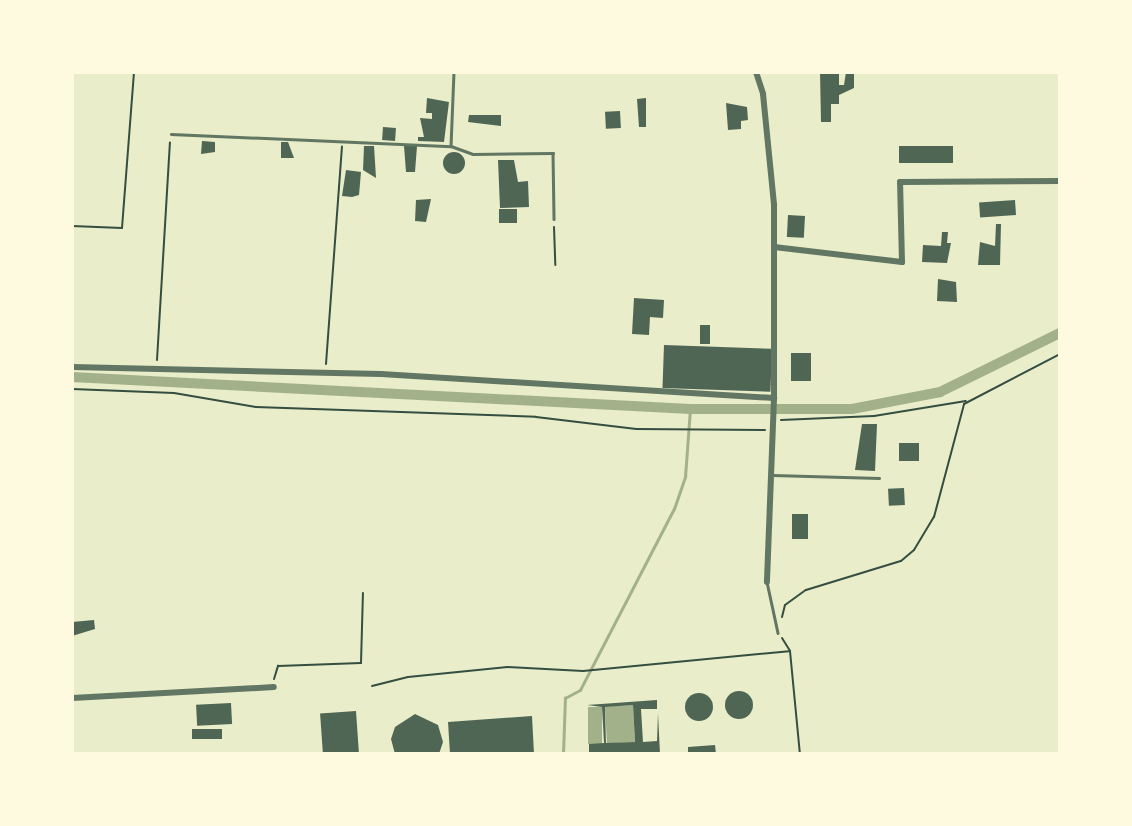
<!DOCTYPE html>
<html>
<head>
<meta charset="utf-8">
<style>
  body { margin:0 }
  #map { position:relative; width:1132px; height:826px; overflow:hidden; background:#e9edc9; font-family:Rubik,sans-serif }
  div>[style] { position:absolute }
  .water>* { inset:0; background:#a3b18a; transform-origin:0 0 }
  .stream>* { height:2.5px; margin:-1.25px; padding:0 1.25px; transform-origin:1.25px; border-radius:1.25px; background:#a3b18a }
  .canal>* { height:10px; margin:-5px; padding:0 5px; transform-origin:5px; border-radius:5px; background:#a3b18a }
  .building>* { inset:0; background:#4f6655; transform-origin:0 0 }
  .round { border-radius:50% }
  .path>* { height:2px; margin:-1px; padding:0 1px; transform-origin:1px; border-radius:1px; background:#344e41 }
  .service>* { height:2.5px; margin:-1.25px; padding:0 1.25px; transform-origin:1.25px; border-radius:1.25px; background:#617663 }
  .minor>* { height:6px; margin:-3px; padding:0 3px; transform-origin:3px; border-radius:3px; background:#617663 }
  span { translate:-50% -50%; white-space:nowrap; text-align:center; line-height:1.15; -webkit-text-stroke:6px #fefae0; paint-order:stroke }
  .frame { position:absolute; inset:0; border:74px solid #fefae0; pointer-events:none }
</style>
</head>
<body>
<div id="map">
  <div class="water">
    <div style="left:633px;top:705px;width:37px;height:28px;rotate:87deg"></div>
    <div style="left:588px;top:707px;width:14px;height:37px"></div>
  </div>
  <div class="stream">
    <div style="left:563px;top:754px;width:56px;rotate:-88deg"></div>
    <div style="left:565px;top:698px;width:17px;rotate:-28deg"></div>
    <div style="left:580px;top:690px;width:204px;rotate:-62.6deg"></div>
    <div style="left:674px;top:509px;width:34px;rotate:-71deg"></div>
    <div style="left:685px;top:477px;width:68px;rotate:-85.8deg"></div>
  </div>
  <div class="canal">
    <div style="left:72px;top:377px;width:619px;rotate:2.96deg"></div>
    <div style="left:690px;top:409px;width:162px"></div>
    <div style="left:852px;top:409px;width:90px;rotate:-10.9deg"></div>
    <div style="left:940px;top:392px;width:134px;rotate:-26.2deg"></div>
  </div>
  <div class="building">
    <div style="clip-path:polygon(820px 72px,839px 74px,839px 85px,844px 85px,846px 72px,854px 72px,854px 88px,839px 95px,839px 104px,831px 104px,831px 122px,821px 122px)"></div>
    <div style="clip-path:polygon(427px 98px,449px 102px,444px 142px,418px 141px,418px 137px,424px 137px,420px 118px,432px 119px,432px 113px,426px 113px)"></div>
    <div style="clip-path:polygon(646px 98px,646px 127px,639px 127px,637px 99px)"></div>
    <div style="clip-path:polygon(726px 103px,747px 107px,748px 120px,741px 121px,741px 129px,728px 130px)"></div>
    <div style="left:620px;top:111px;width:17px;height:15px;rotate:87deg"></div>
    <div style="clip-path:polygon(469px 115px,501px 115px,501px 126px,468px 122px)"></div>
    <div style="left:383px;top:127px;width:13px;height:13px;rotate:4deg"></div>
    <div style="clip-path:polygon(202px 141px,215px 142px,215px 152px,201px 154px)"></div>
    <div style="clip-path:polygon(281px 142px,288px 142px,294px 158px,281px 158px)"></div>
    <div style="clip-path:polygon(364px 146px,374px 146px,376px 178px,363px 170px)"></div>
    <div style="clip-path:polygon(404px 146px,417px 146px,415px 172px,406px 172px)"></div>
    <div style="left:953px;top:146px;width:17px;height:54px;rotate:90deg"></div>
    <div class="round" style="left:443px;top:152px;width:22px;height:22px"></div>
    <div style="clip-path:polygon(498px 160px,514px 160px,518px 182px,528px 181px,529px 207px,500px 208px)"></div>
    <div style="clip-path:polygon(346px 170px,361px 172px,359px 195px,352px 197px,342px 196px)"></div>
    <div style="clip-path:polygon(431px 199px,426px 222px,415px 221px,416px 200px)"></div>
    <div style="left:1015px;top:200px;width:15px;height:36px;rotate:86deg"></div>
    <div style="left:499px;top:209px;width:18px;height:14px"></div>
    <div style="left:788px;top:215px;width:17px;height:22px;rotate:3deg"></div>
    <div style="clip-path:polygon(996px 224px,1001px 224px,1000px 265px,978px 265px,980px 242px,995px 246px)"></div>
    <div style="clip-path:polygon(942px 232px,948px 232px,947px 243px,951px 243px,947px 263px,922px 262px,923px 245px,941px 246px)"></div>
    <div style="clip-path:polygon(938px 279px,956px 282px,957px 302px,937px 301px)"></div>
    <div style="clip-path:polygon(634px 298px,664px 300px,663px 318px,650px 317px,649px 335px,632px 334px)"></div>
    <div style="left:700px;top:325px;width:10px;height:19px"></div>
    <div style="left:664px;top:345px;width:108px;height:43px;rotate:2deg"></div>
    <div style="left:791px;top:353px;width:20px;height:28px"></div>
    <div style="clip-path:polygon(862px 424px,877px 424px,875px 471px,855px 470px)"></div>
    <div style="left:899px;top:443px;width:20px;height:18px"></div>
    <div style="left:904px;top:488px;width:17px;height:16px;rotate:87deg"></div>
    <div style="left:792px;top:514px;width:16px;height:25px"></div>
    <div style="clip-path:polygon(94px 620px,95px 629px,72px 636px,72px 622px)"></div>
    <div class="round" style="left:725px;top:691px;width:28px;height:28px"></div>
    <div class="round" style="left:685px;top:693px;width:28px;height:28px"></div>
    <div style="clip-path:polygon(evenodd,657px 700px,657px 709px,641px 709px,643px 742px,657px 741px,658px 713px,660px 754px,589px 754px,589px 744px,604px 743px,602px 707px,587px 705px,657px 700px,633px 705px,635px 742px,606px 743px,605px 707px,633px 705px)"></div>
    <div style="left:231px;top:703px;width:21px;height:35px;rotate:87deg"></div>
    <div style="left:356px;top:711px;width:43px;height:36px;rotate:86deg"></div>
    <div style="clip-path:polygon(415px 714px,438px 725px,443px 742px,439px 754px,395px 754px,391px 739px,395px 727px)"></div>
    <div style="clip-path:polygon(532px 716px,534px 754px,450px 754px,448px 722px)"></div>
    <div style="left:222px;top:729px;width:10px;height:30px;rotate:90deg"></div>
    <div style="clip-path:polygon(715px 745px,716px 754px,688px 754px,688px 747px)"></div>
  </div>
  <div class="path">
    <div style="left:72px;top:226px;width:50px;rotate:2.3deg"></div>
    <div style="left:122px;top:228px;width:156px;rotate:-85.6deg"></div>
    <div style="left:554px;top:227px;width:38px;rotate:88deg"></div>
    <div style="left:157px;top:360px;width:218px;rotate:-86.6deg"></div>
    <div style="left:326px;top:364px;width:218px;rotate:-85.8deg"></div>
    <div style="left:72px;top:389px;width:102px;rotate:2.2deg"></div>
    <div style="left:174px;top:393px;width:83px;rotate:9.7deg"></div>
    <div style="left:256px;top:407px;width:280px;rotate:2deg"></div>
    <div style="left:536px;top:417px;width:101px;rotate:6.8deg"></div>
    <div style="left:636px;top:429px;width:129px;rotate:0.4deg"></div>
    <div style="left:781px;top:420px;width:93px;rotate:-2.5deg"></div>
    <div style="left:874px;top:416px;width:93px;rotate:-9.3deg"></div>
    <div style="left:782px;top:617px;width:12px;rotate:-76deg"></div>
    <div style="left:785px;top:605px;width:26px;rotate:-36deg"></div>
    <div style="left:806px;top:590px;width:99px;rotate:-17deg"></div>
    <div style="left:901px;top:561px;width:17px;rotate:-40deg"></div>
    <div style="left:914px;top:550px;width:39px;rotate:-59deg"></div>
    <div style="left:934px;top:517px;width:117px;rotate:-75.1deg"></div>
    <div style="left:964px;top:404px;width:108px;rotate:-27.5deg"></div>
    <div style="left:782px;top:638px;width:15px;rotate:58deg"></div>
    <div style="left:790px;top:651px;width:103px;rotate:84.5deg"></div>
    <div style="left:274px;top:679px;width:14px;rotate:-73deg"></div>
    <div style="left:278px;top:666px;width:83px;rotate:-2.1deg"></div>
    <div style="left:361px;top:663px;width:70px;rotate:-88.4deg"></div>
    <div style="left:372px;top:686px;width:37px;rotate:-14deg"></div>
    <div style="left:408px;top:677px;width:100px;rotate:-5.8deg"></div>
    <div style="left:507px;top:667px;width:76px;rotate:3deg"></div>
    <div style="left:583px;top:671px;width:207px;rotate:-5.5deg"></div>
  </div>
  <div class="service">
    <div style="left:454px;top:72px;width:74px;rotate:92.3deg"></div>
    <div style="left:451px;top:146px;width:23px;rotate:20deg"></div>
    <div style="left:473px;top:154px;width:80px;rotate:-0.7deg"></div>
    <div style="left:553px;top:153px;width:66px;rotate:89.1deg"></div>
    <div style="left:171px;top:134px;width:280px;rotate:2.5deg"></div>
    <div style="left:773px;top:475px;width:106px;rotate:1.6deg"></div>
    <div style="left:767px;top:582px;width:52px;rotate:77.8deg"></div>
  </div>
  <div class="minor">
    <div style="left:756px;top:72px;width:23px;rotate:72deg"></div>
    <div style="left:763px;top:94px;width:112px;rotate:84.3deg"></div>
    <div style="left:774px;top:205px;width:193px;rotate:90deg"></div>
    <div style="left:774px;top:398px;width:184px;rotate:92.2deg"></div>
    <div style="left:774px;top:247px;width:129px;rotate:6.7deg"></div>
    <div style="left:902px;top:262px;width:80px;rotate:-91.4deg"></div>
    <div style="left:900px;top:182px;width:160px;rotate:-0.4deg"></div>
    <div style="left:72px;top:367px;width:309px;rotate:1.3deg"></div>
    <div style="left:381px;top:374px;width:394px;rotate:3.5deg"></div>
    <div style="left:72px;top:698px;width:202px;rotate:-3.1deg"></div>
  </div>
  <div class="frame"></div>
</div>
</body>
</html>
